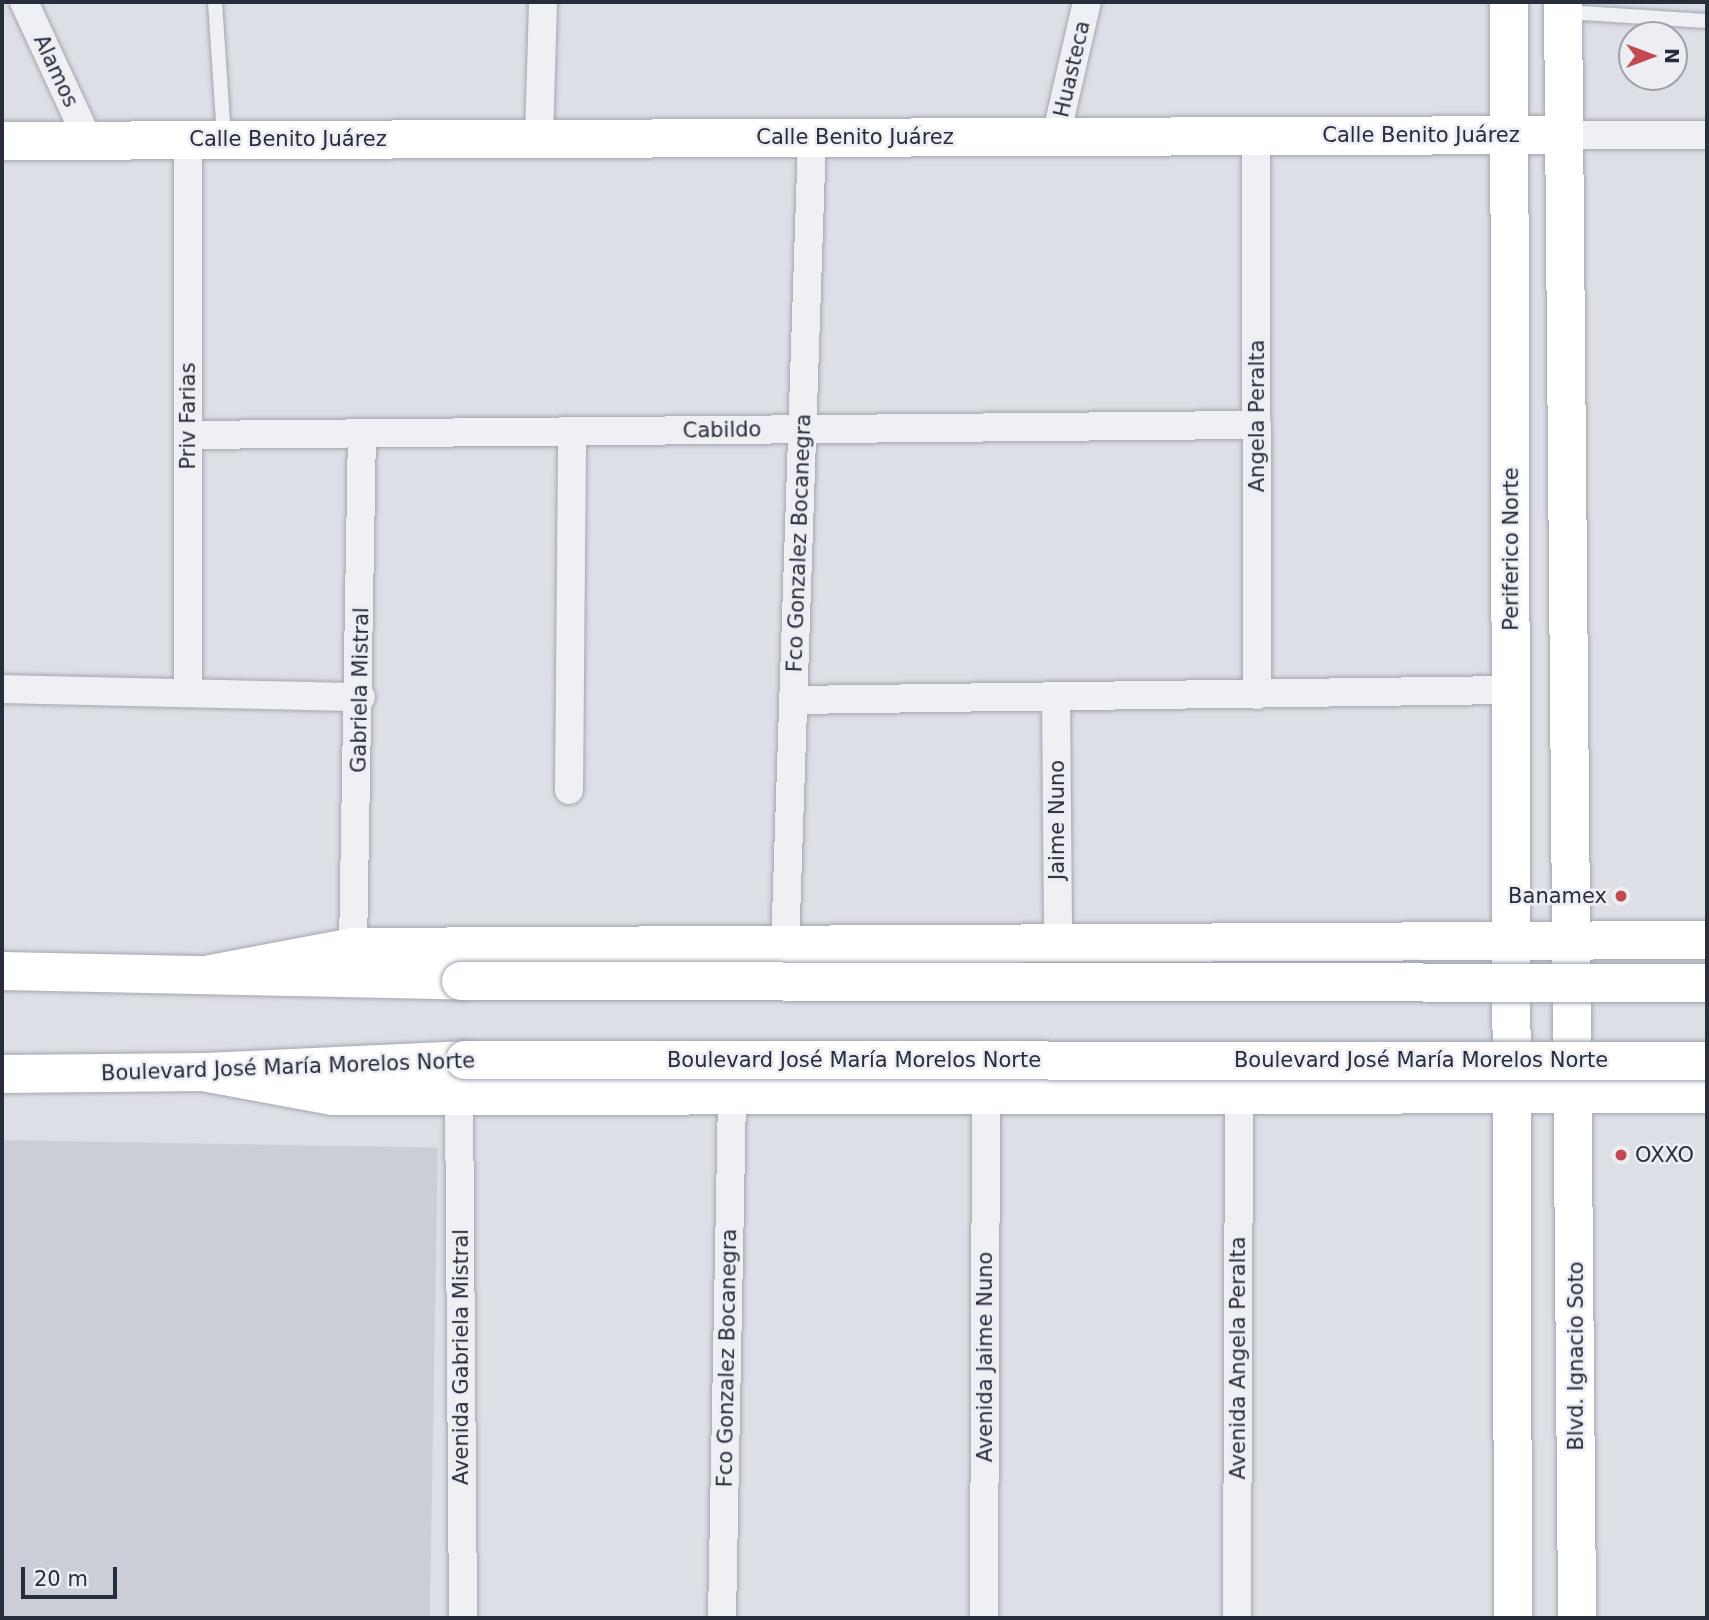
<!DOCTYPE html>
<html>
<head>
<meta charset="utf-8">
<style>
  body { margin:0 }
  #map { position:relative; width:1709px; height:1620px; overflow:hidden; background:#dddfe6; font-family:"DejaVu Sans",sans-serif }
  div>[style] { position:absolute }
  .built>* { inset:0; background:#cbced7; transform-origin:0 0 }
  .roads { filter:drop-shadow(0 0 2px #a3a6af) drop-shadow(0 0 2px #a3a6af) }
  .lane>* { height:14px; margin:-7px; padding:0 7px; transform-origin:7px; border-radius:7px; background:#eff0f4 }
  .street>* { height:28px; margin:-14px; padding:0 14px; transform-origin:14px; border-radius:14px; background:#eff0f4 }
  .secondary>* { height:38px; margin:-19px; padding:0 19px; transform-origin:19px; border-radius:19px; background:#fff }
  .primary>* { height:38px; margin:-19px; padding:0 19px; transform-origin:19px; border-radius:19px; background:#fff }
  .bridges { filter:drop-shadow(0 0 2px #9da3b0) drop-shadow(0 0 2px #9da3b0) }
  .primary-bridge>* { height:38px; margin:-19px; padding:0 19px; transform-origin:19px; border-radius:19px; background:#fff }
  .dots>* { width:19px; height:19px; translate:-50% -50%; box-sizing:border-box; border:4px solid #eceef3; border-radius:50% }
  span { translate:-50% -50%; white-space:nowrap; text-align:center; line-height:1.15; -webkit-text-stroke:5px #eceef3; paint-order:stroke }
  .street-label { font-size:21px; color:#272d3b }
  .poi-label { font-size:21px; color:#272d3b }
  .right { translate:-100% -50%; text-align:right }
  .left { translate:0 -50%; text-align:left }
  .frame { position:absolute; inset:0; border:4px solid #272d3b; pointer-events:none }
  .north { position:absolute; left:1618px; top:21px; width:70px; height:70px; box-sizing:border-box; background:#eceef3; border:2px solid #9da1a9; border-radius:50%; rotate:90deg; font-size:19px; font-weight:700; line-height:28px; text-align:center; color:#272d3b }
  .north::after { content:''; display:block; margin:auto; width:24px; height:32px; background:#c44852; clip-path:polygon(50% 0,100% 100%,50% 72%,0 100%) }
  .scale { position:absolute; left:21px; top:1567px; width:96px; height:32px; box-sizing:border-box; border:4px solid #272d3b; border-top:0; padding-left:9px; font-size:21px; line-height:24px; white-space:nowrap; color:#272d3b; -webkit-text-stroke:5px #eceef3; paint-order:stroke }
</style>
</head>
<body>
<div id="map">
  <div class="built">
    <div style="left:2px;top:1140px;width:436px;height:478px;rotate:1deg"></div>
  </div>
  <div class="roads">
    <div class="lane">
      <div style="left:215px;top:2px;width:136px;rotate:86.2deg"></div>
      <div style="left:1566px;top:12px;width:141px;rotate:3.7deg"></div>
    </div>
    <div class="street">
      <div style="left:24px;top:2px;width:152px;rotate:65.1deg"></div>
      <div style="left:1564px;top:135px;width:143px"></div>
      <div style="left:1056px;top:136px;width:138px;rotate:-77deg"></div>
      <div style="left:1256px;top:136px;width:559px;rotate:89.9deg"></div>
      <div style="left:539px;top:138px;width:136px;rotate:-88.3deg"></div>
      <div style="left:188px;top:140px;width:553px;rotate:90deg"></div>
      <div style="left:188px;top:435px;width:1069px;rotate:-0.54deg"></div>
      <div style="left:2px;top:689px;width:359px;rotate:1.3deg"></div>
      <div style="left:1056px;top:697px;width:245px;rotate:89.5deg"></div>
      <div style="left:793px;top:700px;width:719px;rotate:-0.8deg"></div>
      <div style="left:569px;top:790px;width:359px;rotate:-89.5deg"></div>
      <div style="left:353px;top:947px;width:514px;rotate:-89deg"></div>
      <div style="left:785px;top:948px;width:811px;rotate:-88.09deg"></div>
      <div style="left:459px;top:1095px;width:523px;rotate:89.56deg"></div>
      <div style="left:722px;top:1618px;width:520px;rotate:-88.9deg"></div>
      <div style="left:984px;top:1618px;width:522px;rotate:-89.78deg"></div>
      <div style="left:1237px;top:1618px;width:521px;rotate:-89.78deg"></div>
    </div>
    <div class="secondary">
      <div style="left:2px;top:141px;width:1562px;rotate:-0.22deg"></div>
    </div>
    <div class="primary">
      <div style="left:1509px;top:2px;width:1616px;rotate:89.86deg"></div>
      <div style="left:1563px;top:2px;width:1616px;rotate:89.5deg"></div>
      <div style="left:2px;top:971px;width:459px;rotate:1.2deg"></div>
      <div style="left:211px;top:974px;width:145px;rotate:-10.8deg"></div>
      <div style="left:353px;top:947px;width:1354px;rotate:-0.3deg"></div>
      <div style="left:203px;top:1072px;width:132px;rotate:10.5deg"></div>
      <div style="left:333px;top:1096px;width:1374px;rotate:-0.08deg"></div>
      <div style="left:2px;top:1074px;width:201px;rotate:-0.6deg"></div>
      <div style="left:203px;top:1072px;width:262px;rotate:-2.6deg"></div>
    </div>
  </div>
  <div class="bridges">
    <div class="primary-bridge">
      <div style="left:461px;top:981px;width:1246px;rotate:0.09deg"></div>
      <div style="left:465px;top:1060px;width:1242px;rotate:0.05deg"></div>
    </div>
  </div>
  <div class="dots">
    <div style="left:1621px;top:896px;background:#c44852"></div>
    <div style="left:1621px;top:1155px;background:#c44852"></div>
  </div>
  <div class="street-label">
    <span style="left:1072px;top:69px;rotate:-77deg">Huasteca</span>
    <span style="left:56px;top:71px;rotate:65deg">Alamos</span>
    <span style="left:1421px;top:135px">Calle Benito Juárez</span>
    <span style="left:855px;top:137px">Calle Benito Juárez</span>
    <span style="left:288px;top:139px">Calle Benito Juárez</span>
    <span style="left:188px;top:416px;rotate:-90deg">Priv Farias</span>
    <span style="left:1257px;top:416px;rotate:-90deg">Angela Peralta</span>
    <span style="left:722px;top:430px;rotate:-1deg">Cabildo</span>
    <span style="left:799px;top:543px;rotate:-88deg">Fco Gonzalez Bocanegra</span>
    <span style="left:1511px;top:549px;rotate:-90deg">Periferico Norte</span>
    <span style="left:360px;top:690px;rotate:-89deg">Gabriela Mistral</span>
    <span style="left:1057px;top:820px;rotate:-90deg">Jaime Nuno</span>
    <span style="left:854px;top:1060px">Boulevard José María Morelos Norte</span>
    <span style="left:1421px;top:1060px">Boulevard José María Morelos Norte</span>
    <span style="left:288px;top:1067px;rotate:-2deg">Boulevard José María Morelos Norte</span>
    <span style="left:1576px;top:1356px;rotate:-90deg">Blvd. Ignacio Soto</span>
    <span style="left:461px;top:1357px;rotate:-90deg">Avenida Gabriela Mistral</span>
    <span style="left:985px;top:1357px;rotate:-90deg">Avenida Jaime Nuno</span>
    <span style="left:727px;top:1358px;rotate:-89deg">Fco Gonzalez Bocanegra</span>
    <span style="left:1238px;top:1358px;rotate:-90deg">Avenida Angela Peralta</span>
  </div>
  <div class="poi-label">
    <span class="right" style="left:1607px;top:896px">Banamex</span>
    <span class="left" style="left:1635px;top:1155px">OXXO</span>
  </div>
  <div class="frame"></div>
  <div class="north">N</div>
  <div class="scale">20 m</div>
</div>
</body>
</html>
